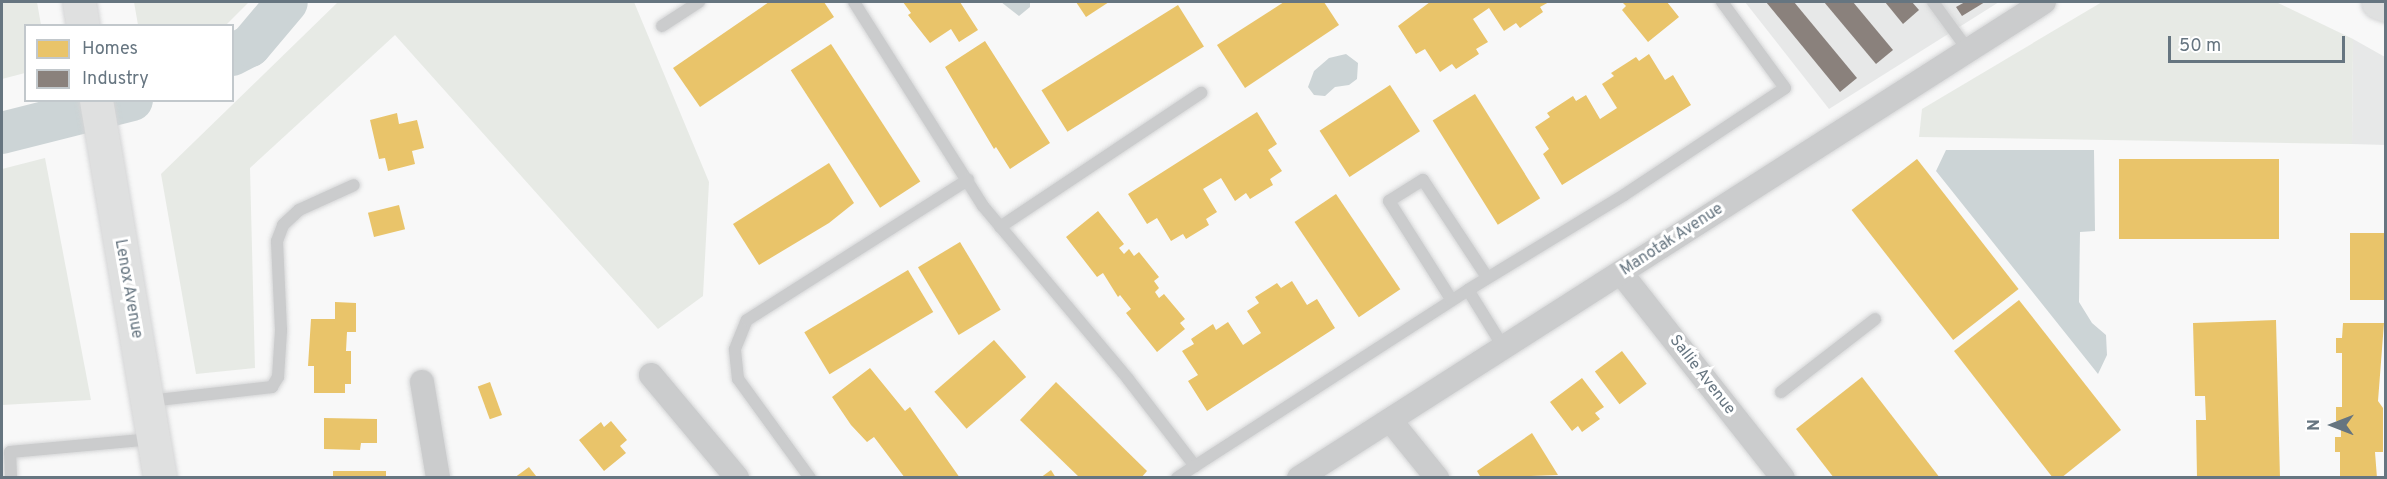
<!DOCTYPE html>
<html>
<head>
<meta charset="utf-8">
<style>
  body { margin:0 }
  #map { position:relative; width:2387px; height:479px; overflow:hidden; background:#f8f8f8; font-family:Overpass,sans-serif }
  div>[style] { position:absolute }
  .built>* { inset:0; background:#e7e8e8 }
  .green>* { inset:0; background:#e7eae5 }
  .water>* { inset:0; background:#ccd4d6 }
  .homes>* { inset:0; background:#e9c46a; transform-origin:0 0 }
  .industry>* { inset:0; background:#8a817c }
  .river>* { height:42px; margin:-21px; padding:0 21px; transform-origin:21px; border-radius:21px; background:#ccd4d6 }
  .roads { filter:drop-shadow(0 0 2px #d4d5d6) drop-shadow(0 0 2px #d4d5d6) }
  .lane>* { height:12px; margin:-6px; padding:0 6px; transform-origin:6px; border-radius:6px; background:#cbcccd }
  .street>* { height:24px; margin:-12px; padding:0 12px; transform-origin:12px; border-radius:12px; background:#cbcccd }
  .secondary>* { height:33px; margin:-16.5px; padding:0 16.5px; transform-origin:16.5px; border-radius:16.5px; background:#dfe0e0 }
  span { translate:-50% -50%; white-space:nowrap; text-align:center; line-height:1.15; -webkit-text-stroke:6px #fff; paint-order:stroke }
  .street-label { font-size:16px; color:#667580 }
  .frame { position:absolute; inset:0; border:3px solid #667580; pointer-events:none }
  .legend { position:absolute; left:24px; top:24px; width:210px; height:78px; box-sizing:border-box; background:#fff; border:2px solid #c2c8cc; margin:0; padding:8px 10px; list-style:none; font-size:18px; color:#667580 }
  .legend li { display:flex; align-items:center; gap:12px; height:30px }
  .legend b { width:30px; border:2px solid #c2c8cc }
  .north { position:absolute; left:2303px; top:395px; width:60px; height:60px; -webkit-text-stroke:4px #fff; paint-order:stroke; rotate:270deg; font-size:16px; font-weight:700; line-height:24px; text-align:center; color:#667580 }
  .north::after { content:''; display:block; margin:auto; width:21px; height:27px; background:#667580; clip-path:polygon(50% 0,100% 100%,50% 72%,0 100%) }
  .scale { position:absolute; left:2168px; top:36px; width:177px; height:27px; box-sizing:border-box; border:3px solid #667580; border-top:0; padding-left:8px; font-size:18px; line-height:21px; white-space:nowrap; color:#667580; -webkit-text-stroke:4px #fff; paint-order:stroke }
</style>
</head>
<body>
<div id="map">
  <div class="built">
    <div style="clip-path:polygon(1745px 2px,1999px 2px,1829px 109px)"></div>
    <div style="clip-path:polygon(2353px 39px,2385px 57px,2386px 145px,2352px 144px)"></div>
  </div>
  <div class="green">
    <div style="clip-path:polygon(2px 2px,37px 2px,41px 25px,26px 26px,25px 73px,2px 79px)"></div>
    <div style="clip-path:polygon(134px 2px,249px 2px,225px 26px,138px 25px)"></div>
    <div style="clip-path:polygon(338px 2px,634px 2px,709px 182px,703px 296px,658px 329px,395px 35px,250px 168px,255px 368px,196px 374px,161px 174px)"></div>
    <div style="clip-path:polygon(2102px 2px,2276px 2px,2353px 39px,2352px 144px,1919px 137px,1922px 109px)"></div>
    <div style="clip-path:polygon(45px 158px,91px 400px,2px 405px,2px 169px)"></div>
  </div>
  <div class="water">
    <div style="clip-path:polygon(1001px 2px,1030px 2px,1030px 7px,1019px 16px)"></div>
    <div style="clip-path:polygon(1346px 54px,1358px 63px,1357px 79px,1349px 85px,1335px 87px,1325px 96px,1314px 95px,1308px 87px,1314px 71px,1329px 58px)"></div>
    <div style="clip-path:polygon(1946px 150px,2094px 150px,2095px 231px,2080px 232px,2079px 302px,2092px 323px,2106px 335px,2107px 355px,2098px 374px,1936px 171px)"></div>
  </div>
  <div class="homes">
    <div style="clip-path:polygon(769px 2px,824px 2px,834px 17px,700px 107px,673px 68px)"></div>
    <div style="clip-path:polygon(903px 2px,960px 2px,978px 30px,959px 42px,951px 29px,930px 43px,908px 15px,911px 13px)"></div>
    <div style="clip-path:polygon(1076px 2px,1109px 2px,1086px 17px)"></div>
    <div style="clip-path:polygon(1284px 2px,1324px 2px,1339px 25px,1245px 88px,1217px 45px)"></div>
    <div style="clip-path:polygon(1430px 2px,1549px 2px,1540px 7px,1543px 12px,1520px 28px,1516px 23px,1504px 31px,1489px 8px,1473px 19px,1488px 42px,1476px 49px,1479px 54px,1456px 69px,1452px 64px,1440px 72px,1425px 49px,1416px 54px,1398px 26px)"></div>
    <div style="clip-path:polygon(1622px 2px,1667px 2px,1679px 17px,1648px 42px,1622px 10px,1626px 6px)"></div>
    <div style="left:1178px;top:5px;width:49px;height:161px;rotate:58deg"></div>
    <div style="clip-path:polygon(985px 41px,1050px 143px,1010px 169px,996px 147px,994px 149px,945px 67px)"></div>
    <div style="left:831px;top:44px;width:164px;height:48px;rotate:57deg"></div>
    <div style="clip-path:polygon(1649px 54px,1665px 80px,1673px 75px,1691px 105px,1562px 185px,1543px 154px,1549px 149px,1535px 127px,1550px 117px,1547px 113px,1573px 96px,1576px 101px,1586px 95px,1600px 119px,1617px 108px,1602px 84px,1614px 76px,1611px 73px,1636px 57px,1639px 61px)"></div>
    <div style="left:1390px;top:85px;width:55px;height:84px;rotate:57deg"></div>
    <div style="left:1475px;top:94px;width:123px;height:50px;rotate:58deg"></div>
    <div style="clip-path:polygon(1257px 112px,1277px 144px,1268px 150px,1282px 171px,1270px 179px,1273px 185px,1250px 199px,1246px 193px,1235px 201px,1221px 178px,1203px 189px,1217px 212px,1206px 219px,1209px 225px,1186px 239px,1183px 234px,1171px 241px,1157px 218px,1147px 224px,1128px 194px)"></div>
    <div style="clip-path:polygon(397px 113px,399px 124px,417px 120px,424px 148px,412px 151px,415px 164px,388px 171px,385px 158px,379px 159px,370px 120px)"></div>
    <div style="left:1917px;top:159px;width:165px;height:83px;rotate:52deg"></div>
    <div style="left:2119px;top:159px;width:160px;height:80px"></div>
    <div style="clip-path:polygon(829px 163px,854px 203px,829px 223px,759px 265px,733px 224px)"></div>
    <div style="left:1336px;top:194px;width:115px;height:50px;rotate:56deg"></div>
    <div style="left:399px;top:205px;width:25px;height:32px;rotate:76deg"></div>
    <div style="clip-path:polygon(1098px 211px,1124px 244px,1119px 248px,1124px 254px,1129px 249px,1134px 256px,1139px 252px,1159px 277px,1154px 281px,1159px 288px,1155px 292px,1159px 298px,1164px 294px,1185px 319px,1180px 323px,1185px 329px,1157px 352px,1126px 313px,1131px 309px,1120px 295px,1118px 297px,1103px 273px,1097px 277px,1066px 237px)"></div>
    <div style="left:2350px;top:233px;width:36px;height:67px"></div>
    <div style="left:960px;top:242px;width:79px;height:49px;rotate:59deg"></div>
    <div style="left:908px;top:270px;width:49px;height:121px;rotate:59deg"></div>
    <div style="clip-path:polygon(1292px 281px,1307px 305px,1317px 299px,1335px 328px,1207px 411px,1188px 381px,1198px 375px,1182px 351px,1194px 344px,1191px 339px,1213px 324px,1216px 330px,1228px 322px,1243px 345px,1261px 333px,1247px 311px,1259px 303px,1255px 297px,1277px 283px,1281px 288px)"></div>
    <div style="clip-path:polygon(2019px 300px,2121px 430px,2061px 478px,2053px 478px,1954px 351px)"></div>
    <div style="clip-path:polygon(335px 302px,356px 303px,356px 332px,347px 332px,346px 351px,351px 351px,351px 384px,345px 384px,345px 393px,314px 393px,314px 366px,308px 366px,311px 319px,335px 319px)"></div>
    <div style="clip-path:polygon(2276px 320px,2280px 478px,2197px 478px,2196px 420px,2206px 420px,2205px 396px,2195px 396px,2193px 323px)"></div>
    <div style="clip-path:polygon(2343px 323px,2384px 323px,2378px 401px,2383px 408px,2383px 452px,2375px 452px,2377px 478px,2340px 478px,2340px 452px,2335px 452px,2335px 437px,2341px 437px,2341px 421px,2336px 421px,2336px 407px,2342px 407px,2342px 353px,2336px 353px,2336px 338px,2342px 338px)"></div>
    <div style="left:994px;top:340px;width:49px;height:79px;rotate:49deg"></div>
    <div style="left:1622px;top:351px;width:41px;height:34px;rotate:53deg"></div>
    <div style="clip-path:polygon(870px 368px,905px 411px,910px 407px,960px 478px,905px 478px,874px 437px,867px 442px,851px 425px,832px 397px)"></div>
    <div style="clip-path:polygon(1862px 377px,1940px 478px,1834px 478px,1796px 429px)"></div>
    <div style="clip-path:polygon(1582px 378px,1604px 407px,1595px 413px,1600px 419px,1582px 432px,1578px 426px,1572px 431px,1550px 402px)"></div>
    <div style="left:490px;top:382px;width:35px;height:13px;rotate:70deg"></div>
    <div style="clip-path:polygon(1056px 382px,1147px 471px,1141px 478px,1080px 478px,1020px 420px)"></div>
    <div style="clip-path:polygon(324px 418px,377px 419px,377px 443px,361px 443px,360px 450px,324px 449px)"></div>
    <div style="clip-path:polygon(611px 421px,627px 440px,620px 446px,626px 453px,604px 471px,579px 440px,601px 422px,604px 427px)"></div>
    <div style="clip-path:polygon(1532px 433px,1558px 475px,1481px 478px,1477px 471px)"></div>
    <div style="clip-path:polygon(529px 467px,536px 476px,514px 478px)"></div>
    <div style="clip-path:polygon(1051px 470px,1056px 478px,1040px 478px)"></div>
    <div style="left:333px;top:471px;width:53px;height:7px"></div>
  </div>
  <div class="industry">
    <div style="clip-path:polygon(1766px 2px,1794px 2px,1857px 78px,1840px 92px)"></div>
    <div style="clip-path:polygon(1824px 2px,1853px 2px,1893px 50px,1876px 64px)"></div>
    <div style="clip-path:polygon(1885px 2px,1912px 2px,1919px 10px,1903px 24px)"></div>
    <div style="clip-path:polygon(1965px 2px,1985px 2px,1962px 16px,1956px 7px)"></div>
  </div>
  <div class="river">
    <div style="left:232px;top:55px;width:20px;rotate:-27deg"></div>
    <div style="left:250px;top:46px;width:57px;rotate:-49.9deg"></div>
    <div style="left:2px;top:133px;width:134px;rotate:-14.2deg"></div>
  </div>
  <div class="roads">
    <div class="lane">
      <div style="left:854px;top:2px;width:241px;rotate:57.7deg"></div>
      <div style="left:983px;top:206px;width:226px;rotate:50deg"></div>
      <div style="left:1128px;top:379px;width:110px;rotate:52.4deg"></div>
      <div style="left:1195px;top:466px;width:325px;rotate:-32.8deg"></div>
      <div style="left:1933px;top:2px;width:59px;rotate:53.9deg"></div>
      <div style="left:662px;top:26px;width:44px;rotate:-33deg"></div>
      <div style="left:1000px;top:227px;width:242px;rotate:-33.7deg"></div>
      <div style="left:1451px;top:299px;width:116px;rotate:-122.3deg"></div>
      <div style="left:1389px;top:201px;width:40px;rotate:-32deg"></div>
      <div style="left:1423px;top:180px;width:116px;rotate:56.6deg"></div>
      <div style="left:1504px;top:348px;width:68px;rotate:-121.8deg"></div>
      <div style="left:1468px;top:290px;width:183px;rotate:-31.3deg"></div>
      <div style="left:1624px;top:195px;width:193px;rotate:-33.6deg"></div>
      <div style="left:1785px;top:88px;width:107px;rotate:-126.2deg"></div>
      <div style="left:1781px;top:392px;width:119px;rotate:-37.8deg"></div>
      <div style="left:149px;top:401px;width:124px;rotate:-6.5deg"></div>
      <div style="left:272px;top:387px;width:12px;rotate:-59deg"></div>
      <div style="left:278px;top:377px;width:47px;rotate:-86.3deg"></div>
      <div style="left:281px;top:330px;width:89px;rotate:-92.6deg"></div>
      <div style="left:277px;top:241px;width:17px;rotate:-69deg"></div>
      <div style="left:283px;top:225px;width:22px;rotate:-43deg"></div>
      <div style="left:299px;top:210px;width:60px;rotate:-24.4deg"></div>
      <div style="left:11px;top:478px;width:26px;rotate:-92deg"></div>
      <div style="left:10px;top:452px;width:143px;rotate:-5.2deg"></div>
      <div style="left:810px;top:478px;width:122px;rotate:-126deg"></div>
      <div style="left:738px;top:379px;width:30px;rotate:-96deg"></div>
      <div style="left:735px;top:349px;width:31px;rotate:-68deg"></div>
      <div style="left:747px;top:320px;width:262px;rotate:-32.4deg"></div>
      <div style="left:1177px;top:478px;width:22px;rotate:-34deg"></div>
    </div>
    <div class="street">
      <div style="left:1621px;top:273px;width:261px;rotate:51.7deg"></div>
      <div style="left:651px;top:375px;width:134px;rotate:50.1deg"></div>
      <div style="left:422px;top:382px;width:97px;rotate:80.5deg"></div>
      <div style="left:1390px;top:420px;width:75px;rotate:51deg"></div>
      <div style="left:1299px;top:478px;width:884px;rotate:-32.58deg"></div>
    </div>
    <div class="secondary">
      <div style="left:79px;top:2px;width:24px;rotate:81deg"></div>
      <div style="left:2378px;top:2px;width:9px;rotate:21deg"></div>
      <div style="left:96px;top:100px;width:383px;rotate:80.4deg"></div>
    </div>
  </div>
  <div class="street-label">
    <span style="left:1672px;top:240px;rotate:-33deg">Manotak Avenue</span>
    <span style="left:128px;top:289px;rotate:80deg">Lenox Avenue</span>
    <span style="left:1702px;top:375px;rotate:52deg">Sallie Avenue</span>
  </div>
  <div class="frame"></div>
  <ul class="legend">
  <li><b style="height:16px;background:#e9c46a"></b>Homes</li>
  <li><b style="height:16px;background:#8a817c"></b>Industry</li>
  </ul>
  <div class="north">N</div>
  <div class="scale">50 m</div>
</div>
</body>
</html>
